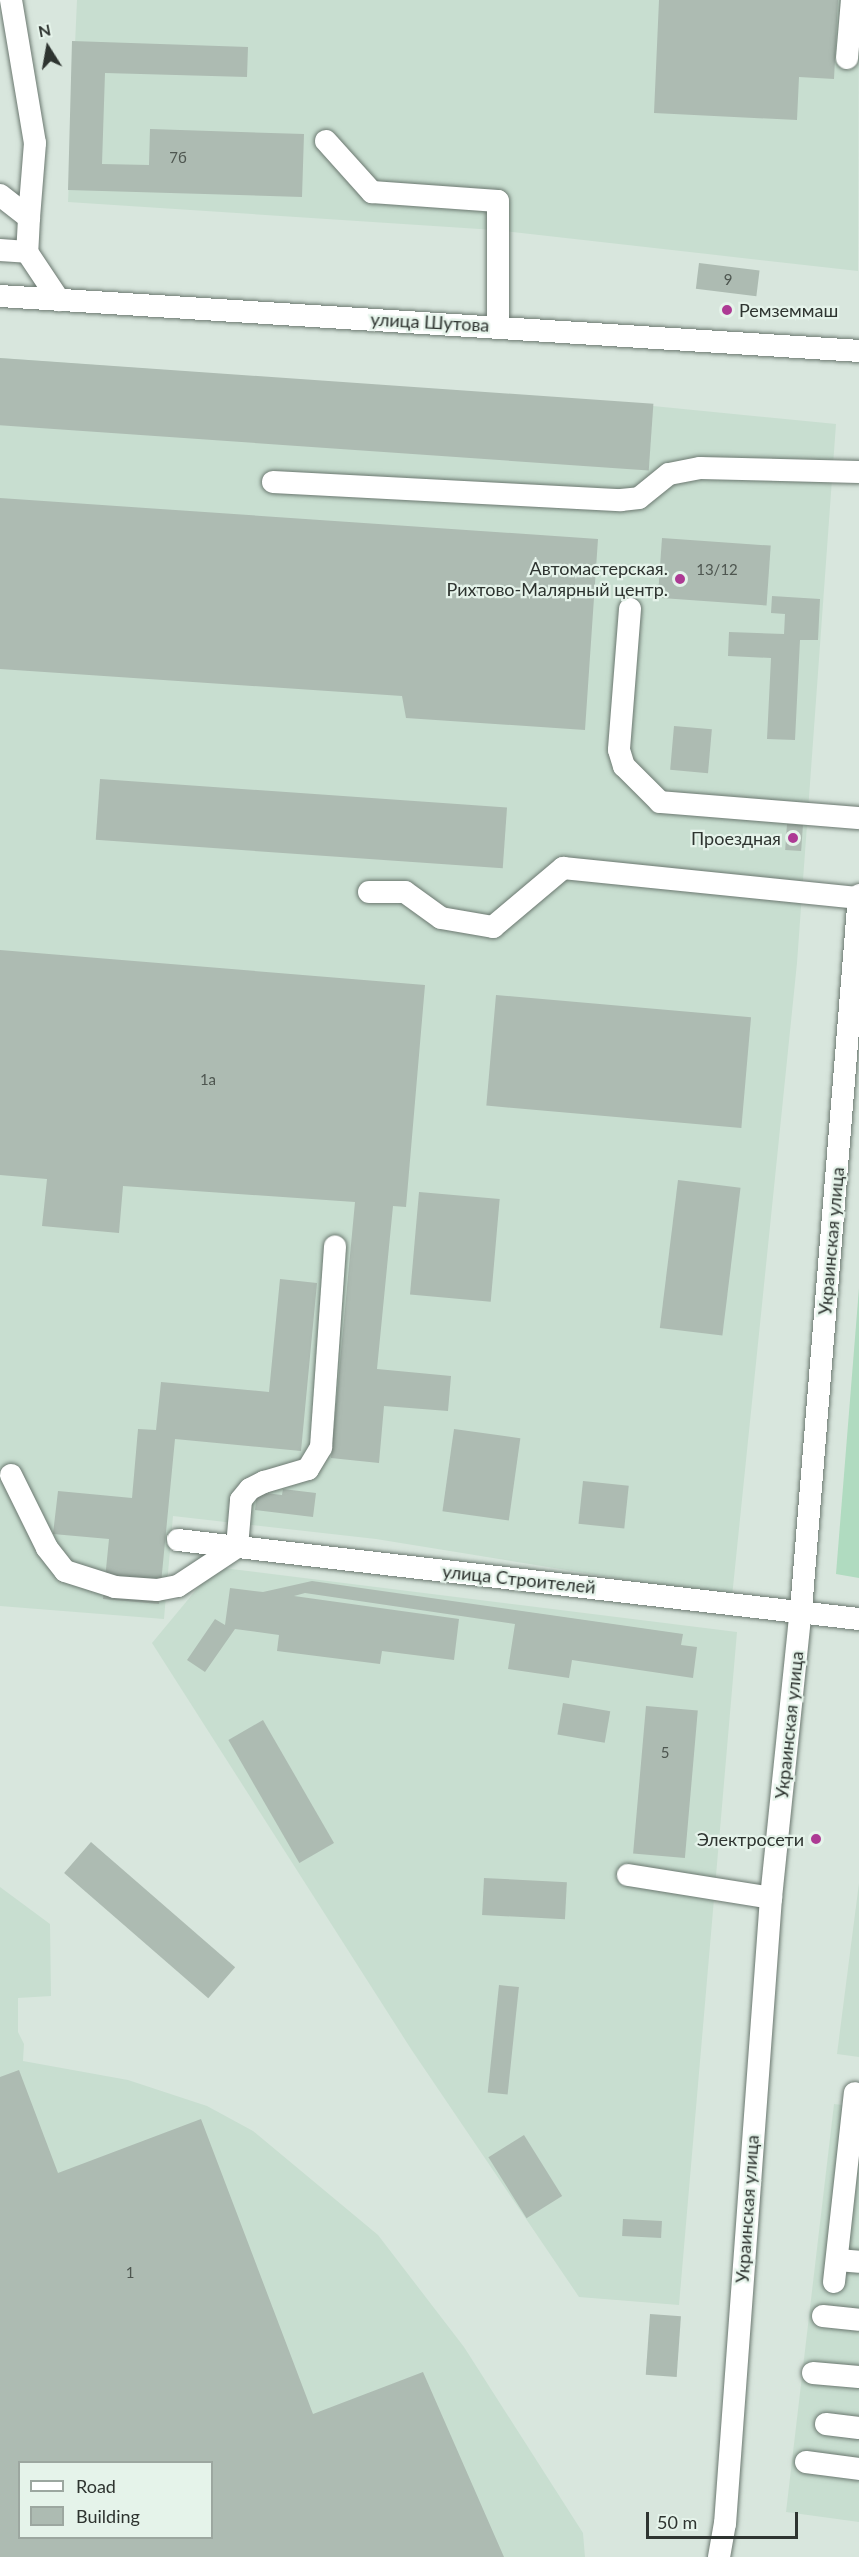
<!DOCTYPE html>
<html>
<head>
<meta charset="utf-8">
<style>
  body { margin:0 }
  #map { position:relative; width:859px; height:2557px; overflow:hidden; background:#d8e6dd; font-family:Lato,sans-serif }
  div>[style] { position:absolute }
  .built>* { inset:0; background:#c8ded0 }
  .green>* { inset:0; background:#b0dbc0 }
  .building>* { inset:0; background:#adbbb2; transform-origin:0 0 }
  .roads { filter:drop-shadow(0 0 2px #6b7870) drop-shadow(0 0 2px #6b7870) }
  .minor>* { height:22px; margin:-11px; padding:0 11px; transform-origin:11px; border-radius:11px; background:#fff }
  .dots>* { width:16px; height:16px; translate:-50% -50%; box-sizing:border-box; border:3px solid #e5f3ea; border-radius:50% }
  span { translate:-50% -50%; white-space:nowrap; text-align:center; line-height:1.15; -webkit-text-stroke:4.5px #e5f3ea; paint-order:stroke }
  .number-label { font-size:15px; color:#4e5650 }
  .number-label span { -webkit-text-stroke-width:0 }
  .poi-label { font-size:18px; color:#2e3430 }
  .left { translate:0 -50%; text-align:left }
  .right { translate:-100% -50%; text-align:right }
  .street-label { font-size:18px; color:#2e3430 }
  .legend { position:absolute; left:18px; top:2461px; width:195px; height:78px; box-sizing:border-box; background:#e5f3ea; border:2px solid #9ca7a0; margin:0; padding:8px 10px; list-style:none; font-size:18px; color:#2e3430 }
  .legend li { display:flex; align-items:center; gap:12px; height:30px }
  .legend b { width:30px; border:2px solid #9ca7a0 }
  .north { position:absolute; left:18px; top:18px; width:60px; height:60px; -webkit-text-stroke:4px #e5f3ea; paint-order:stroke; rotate:349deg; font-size:16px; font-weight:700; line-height:24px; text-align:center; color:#2e3430 }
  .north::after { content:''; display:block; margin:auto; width:21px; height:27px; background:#2e3430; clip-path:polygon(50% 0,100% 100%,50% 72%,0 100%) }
  .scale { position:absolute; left:646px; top:2512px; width:152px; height:27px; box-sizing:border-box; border:3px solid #2e3430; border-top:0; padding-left:8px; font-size:18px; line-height:21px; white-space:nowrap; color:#2e3430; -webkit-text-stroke:4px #e5f3ea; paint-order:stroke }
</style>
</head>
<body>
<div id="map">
  <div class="built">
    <div style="clip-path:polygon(77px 0,859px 0,858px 271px,495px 230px,68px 202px)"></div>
    <div style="clip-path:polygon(0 358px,653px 406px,836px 424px,797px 963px,732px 1597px,376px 1539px,173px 1516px,164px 1619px,0 1606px)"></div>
    <div style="clip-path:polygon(215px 1567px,737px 1632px,679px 2305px,579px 2297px,411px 2049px,152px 1643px)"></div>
    <div style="clip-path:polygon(859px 1883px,859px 2057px,837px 2054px)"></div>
    <div style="clip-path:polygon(evenodd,0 1887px,50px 1924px,51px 1996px,18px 1998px,18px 2032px,24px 2044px,23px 2061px,128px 2080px,207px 2106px,253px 2131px,378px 2235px,464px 2347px,583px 2533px,585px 2557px,0 2557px,0 1887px,20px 2462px,212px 2462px,212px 2538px,20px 2538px,20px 2462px)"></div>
    <div style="clip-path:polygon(834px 2104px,859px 2107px,859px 2522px,786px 2512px)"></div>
  </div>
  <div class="green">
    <div style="clip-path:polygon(859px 1288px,859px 1578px,836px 1574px)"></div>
  </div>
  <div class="building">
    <div style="clip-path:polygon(659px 0,838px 0,834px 79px,799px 77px,797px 120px,654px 113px)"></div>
    <div style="clip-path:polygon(72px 41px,248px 47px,247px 77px,105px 73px,102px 164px,149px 165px,150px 129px,304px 134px,302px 197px,68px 190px)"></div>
    <div style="left:699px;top:263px;width:61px;height:26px;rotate:7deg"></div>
    <div style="left:0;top:358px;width:655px;height:67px;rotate:4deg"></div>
    <div style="clip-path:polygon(0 498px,598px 539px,585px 730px,406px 718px,402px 696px,0 669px)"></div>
    <div style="left:662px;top:538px;width:109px;height:60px;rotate:4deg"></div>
    <div style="clip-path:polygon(772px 596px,820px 599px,818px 640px,800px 640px,795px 740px,767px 739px,771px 658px,728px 656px,729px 632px,784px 634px,785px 614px,771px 613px)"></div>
    <div style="left:674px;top:726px;width:38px;height:44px;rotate:5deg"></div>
    <div style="left:100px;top:779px;width:408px;height:61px;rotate:4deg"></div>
    <div style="left:787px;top:824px;width:16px;height:26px;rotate:4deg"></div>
    <div style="clip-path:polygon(0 950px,425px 985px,406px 1207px,393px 1206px,377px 1369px,451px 1376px,448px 1411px,384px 1406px,379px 1463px,331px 1458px,355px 1202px,123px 1186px,119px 1233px,42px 1226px,47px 1179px,0 1175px)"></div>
    <div style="left:496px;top:995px;width:256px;height:111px;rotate:5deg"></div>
    <div style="left:678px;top:1180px;width:63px;height:149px;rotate:7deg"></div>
    <div style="left:419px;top:1192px;width:81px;height:103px;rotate:5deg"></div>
    <div style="clip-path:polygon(280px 1279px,317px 1283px,301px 1451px,175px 1439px,159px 1604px,103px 1599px,109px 1539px,53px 1534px,58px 1491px,132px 1498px,138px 1429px,156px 1430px,161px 1382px,269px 1392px)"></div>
    <div style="left:454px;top:1429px;width:67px;height:83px;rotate:8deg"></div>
    <div style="left:583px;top:1481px;width:46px;height:43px;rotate:6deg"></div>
    <div style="clip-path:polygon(283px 1489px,316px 1493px,313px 1517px,255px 1510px,257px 1492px,282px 1495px)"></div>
    <div style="clip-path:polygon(312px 1581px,683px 1634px,681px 1645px,697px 1647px,693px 1678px,572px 1660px,569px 1678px,508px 1669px,515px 1624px,305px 1593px,294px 1596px,459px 1619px,454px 1660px,382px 1651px,380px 1664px,277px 1651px,279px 1635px,235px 1629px,205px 1672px,187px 1660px,215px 1619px,225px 1625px,230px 1588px,263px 1592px)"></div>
    <div style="left:563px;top:1703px;width:48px;height:32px;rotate:10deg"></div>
    <div style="left:646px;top:1706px;width:52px;height:148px;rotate:5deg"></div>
    <div style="left:263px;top:1720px;width:142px;height:40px;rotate:60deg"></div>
    <div style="left:91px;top:1842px;width:191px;height:41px;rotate:41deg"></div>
    <div style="left:484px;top:1878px;width:83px;height:37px;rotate:3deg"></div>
    <div style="left:499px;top:1985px;width:20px;height:108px;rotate:6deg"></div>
    <div style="clip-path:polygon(evenodd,19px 2070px,58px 2173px,201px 2119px,313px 2414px,423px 2372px,504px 2557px,0 2557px,0 2077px,19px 2070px,20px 2462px,212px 2462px,212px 2538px,20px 2538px,20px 2462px)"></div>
    <div style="left:524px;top:2135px;width:72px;height:42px;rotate:58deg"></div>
    <div style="left:623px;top:2219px;width:39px;height:17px;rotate:3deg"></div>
    <div style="left:650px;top:2314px;width:31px;height:61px;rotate:4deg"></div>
  </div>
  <div class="roads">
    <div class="minor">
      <div style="left:11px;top:0;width:145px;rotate:80.5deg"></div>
      <div style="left:35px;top:143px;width:75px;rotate:94.6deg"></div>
      <div style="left:847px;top:58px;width:58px;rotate:-85.1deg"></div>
      <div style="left:326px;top:141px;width:69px;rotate:48deg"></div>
      <div style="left:372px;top:192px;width:126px;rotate:4.1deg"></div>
      <div style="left:498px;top:201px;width:125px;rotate:90deg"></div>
      <div style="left:0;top:195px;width:37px;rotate:38deg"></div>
      <div style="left:29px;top:218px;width:34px;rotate:93deg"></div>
      <div style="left:0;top:250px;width:27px;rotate:4deg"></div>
      <div style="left:27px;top:252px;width:58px;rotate:56.3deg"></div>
      <div style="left:0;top:296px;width:861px;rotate:3.66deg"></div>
      <div style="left:273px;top:482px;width:348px;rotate:3deg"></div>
      <div style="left:621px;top:500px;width:18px;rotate:-6deg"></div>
      <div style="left:639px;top:498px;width:38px;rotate:-39deg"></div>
      <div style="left:669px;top:474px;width:32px;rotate:-11deg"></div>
      <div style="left:700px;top:468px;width:159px;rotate:1.4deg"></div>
      <div style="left:630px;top:609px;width:141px;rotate:94.5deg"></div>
      <div style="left:619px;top:750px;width:17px;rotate:73deg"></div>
      <div style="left:624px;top:766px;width:51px;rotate:45deg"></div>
      <div style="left:660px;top:802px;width:200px;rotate:4.6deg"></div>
      <div style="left:369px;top:892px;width:36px"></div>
      <div style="left:405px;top:892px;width:44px;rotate:35.8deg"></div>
      <div style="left:441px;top:918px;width:53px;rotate:9.8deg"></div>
      <div style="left:493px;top:927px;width:92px;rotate:-40.1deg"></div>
      <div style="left:563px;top:868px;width:298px;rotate:5.8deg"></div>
      <div style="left:11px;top:1475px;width:81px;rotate:63.7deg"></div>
      <div style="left:47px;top:1548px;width:29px;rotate:52deg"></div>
      <div style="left:65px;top:1571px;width:52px;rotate:17.7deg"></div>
      <div style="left:115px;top:1587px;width:42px;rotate:4.1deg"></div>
      <div style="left:157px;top:1590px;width:21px;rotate:-11deg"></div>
      <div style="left:178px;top:1586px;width:71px;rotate:-33.5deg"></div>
      <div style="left:237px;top:1547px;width:47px;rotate:-85.1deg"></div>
      <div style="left:241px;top:1500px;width:14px;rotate:-51deg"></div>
      <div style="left:250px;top:1489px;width:16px;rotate:-27deg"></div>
      <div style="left:264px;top:1482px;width:46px;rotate:-16.5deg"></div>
      <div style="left:308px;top:1469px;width:26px;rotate:-59deg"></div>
      <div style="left:321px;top:1447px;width:201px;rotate:-86deg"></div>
      <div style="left:178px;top:1540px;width:686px;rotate:6.62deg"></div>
      <div style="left:628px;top:1875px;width:145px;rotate:9.1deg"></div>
      <div style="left:838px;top:2260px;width:21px;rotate:5deg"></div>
      <div style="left:834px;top:2282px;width:190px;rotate:-83.7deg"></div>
      <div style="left:823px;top:2316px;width:36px;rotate:6deg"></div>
      <div style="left:813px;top:2373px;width:46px;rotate:5deg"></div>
      <div style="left:826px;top:2424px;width:33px;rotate:7deg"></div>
      <div style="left:806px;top:2462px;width:53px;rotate:7.5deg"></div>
      <div style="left:719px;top:2557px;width:34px;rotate:-80deg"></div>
      <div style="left:725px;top:2524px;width:628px;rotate:-85.8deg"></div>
      <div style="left:771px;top:1898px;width:290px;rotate:-84.1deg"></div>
      <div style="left:801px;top:1610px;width:717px;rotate:-85.36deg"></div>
    </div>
  </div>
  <div class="dots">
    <div style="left:727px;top:310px;background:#ad3a94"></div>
    <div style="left:680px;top:579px;background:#ad3a94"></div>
    <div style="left:793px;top:838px;background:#ad3a94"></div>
    <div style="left:816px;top:1839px;background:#ad3a94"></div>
  </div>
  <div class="number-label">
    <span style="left:178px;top:158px">7б</span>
    <span style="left:728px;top:280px">9</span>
    <span style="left:717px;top:570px">13/12</span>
    <span style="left:208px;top:1080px">1а</span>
    <span style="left:665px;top:1753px">5</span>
    <span style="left:130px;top:2273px">1</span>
  </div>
  <div class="poi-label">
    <span class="left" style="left:739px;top:310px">Ремземмаш</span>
    <span class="right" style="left:668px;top:579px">Автомастерская.<br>Рихтово-Малярный центр.</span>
    <span class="right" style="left:781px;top:838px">Проездная</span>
    <span class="right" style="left:804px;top:1839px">Электросети</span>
  </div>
  <div class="street-label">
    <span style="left:430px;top:322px;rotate:3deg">улица Шутова</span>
    <span style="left:831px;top:1241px;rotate:-85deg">Украинская улица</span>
    <span style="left:519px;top:1579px;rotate:6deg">улица Строителей</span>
    <span style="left:789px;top:1725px;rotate:-84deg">Украинская улица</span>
    <span style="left:747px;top:2209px;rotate:-86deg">Украинская улица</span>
  </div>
  <ul class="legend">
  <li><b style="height:8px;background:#fff"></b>Road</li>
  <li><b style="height:16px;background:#adbbb2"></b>Building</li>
  </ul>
  <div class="north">N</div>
  <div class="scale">50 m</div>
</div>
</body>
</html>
